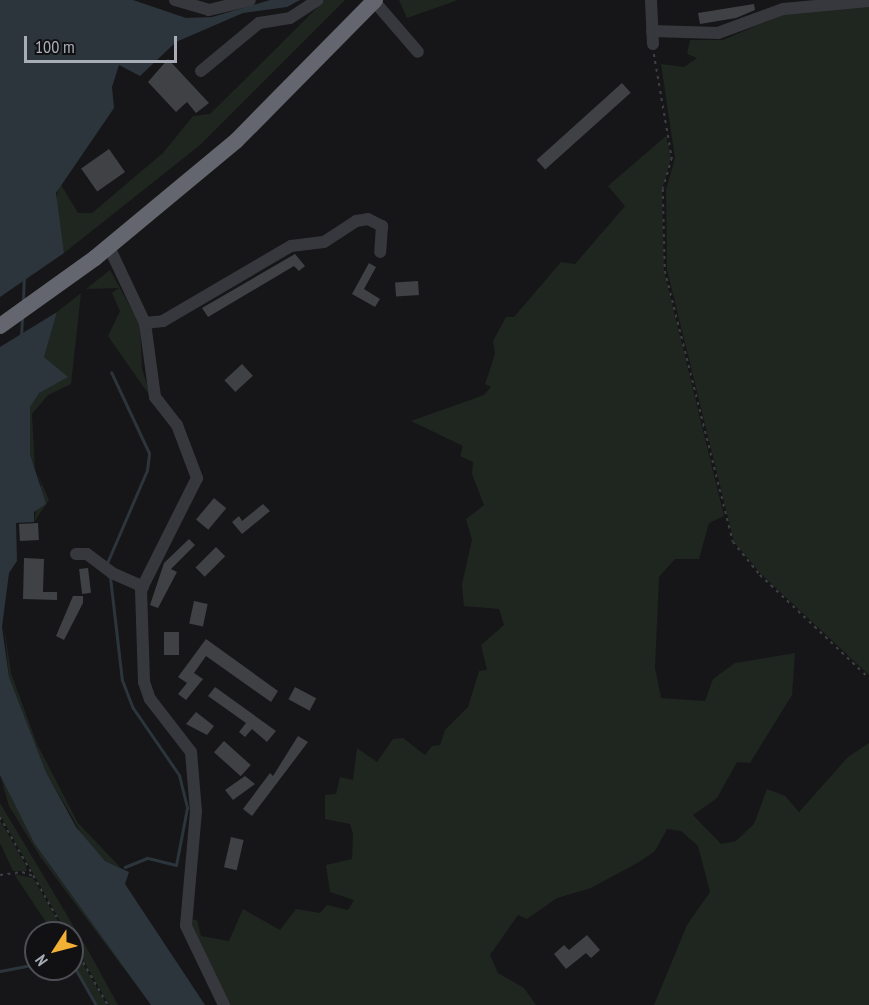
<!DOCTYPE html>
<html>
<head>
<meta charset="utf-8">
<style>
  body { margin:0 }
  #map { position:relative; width:869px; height:1005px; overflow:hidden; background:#161618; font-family:"PT Sans Narrow",sans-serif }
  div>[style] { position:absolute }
  .green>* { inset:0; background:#1e261f }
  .water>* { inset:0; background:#2c353c }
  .stream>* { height:3px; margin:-1.5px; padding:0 1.5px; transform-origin:1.5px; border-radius:1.5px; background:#2c353c }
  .building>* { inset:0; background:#404145; transform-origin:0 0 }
  .path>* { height:1.5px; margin-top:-0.75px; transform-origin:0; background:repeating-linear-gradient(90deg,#3d3f44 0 3px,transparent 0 7.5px) }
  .minor>* { height:12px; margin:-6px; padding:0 6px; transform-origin:6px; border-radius:6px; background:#37383d }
  .highway>* { height:16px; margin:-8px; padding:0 8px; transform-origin:8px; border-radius:8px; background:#63666e }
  span { translate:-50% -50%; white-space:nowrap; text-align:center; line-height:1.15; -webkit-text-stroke:5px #111113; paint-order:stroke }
  .north { position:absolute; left:24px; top:921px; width:60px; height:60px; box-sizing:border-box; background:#111113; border:2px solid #4d4f55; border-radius:50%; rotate:234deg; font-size:16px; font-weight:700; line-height:24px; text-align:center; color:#a8adb8 }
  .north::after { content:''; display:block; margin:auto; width:21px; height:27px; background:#f2b134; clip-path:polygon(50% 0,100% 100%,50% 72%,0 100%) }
  .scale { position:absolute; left:24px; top:36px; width:153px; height:27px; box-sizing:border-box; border:3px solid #a8adb8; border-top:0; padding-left:8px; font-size:18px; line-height:21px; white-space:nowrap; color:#a8adb8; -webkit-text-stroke:4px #111113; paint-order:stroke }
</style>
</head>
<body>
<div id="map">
  <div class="green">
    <div style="clip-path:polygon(325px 0,345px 0,200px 145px,64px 253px,55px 203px,60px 183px,78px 213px,92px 213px,163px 153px,193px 116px,210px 114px)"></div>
    <div style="clip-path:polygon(399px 0,458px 0,407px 18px)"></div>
    <div style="clip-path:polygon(869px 6px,869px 675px,761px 574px,734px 542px,667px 270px,666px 190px,675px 158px,661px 64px,684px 67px,697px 58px,687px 54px,690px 40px,723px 40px,786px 13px)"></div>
    <div style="clip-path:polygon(666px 136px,671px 158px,662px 189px,664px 271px,724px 516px,709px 523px,699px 559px,675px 559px,659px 577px,655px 668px,661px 698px,705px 701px,713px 679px,735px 663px,795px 653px,792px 695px,750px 763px,737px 762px,717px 798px,693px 815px,721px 844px,736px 841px,754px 824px,767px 789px,785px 796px,799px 812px,848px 757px,869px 743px,869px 1005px,654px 1005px,687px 925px,710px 892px,698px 846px,681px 831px,667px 829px,655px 851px,639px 862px,591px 888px,557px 898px,527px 919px,518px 915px,490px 955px,498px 973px,524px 988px,536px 1005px,226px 1005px,187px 919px,197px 920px,201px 936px,229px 941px,243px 909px,280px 930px,296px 909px,320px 913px,327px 905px,348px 910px,354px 900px,330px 892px,326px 865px,352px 859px,353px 834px,350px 824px,325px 819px,325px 795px,336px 794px,340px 777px,353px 780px,357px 748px,377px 762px,393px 739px,403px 738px,425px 755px,432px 746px,440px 745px,445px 730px,468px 707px,479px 671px,487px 670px,481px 645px,504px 625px,499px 609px,464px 606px,462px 584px,472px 540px,466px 519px,484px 505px,472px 474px,473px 462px,460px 456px,463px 446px,411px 421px,484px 395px,491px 387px,485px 384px,495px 354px,493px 341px,506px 317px,514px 317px,561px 262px,575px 264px,625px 206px,608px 186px)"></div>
    <div style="clip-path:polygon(110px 270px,140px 324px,142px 369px,152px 399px,108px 336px,120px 311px,112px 293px,119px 288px,86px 289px)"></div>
    <div style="clip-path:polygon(81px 293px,71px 384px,48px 395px,32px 414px,35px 468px,49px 500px,34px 522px,41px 484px,30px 454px,30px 406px,38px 393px,67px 377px,44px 357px,57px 312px)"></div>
    <div style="clip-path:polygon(4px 625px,11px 673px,37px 744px,78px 823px,121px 868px,105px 861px,84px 838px,46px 772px,9px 677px)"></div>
    <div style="clip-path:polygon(0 775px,34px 843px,151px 1005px,41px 858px,9px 806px)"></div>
    <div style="clip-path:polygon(0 803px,89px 952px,118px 1005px,109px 1005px,72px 941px,72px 933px,67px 933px,0 815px)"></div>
    <div style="clip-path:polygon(0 820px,25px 864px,27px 871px,13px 871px,0 843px)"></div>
    <div style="clip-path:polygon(14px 874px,33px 878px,65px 933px,53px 933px)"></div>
    <div style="clip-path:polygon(72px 945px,107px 1005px,98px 1005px,72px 961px)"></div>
  </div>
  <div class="water">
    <div style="clip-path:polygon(0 0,133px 0,186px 18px,212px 17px,270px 0,300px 0,287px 7px,243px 13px,176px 42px,140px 76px,119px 65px,112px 87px,114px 108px,56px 193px,64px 253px,0 297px)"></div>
    <div style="clip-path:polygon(57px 312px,44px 357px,68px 377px,39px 393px,30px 407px,30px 454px,46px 504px,34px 512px,34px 522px,16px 523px,17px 561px,9px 573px,2px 627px,9px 677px,46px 772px,76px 827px,105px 861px,129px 872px,125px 884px,205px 1005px,151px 1005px,34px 843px,0 775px,0 347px)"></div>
  </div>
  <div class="stream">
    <div style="left:23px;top:301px;width:23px;rotate:-88deg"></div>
    <div style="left:21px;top:337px;width:20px;rotate:-87deg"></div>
    <div style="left:107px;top:563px;width:101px;rotate:-66.7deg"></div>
    <div style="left:147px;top:470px;width:17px;rotate:-83deg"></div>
    <div style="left:149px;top:453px;width:89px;rotate:-115.1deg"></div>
    <div style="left:110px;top:577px;width:104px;rotate:83.4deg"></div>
    <div style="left:122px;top:680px;width:30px;rotate:69deg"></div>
    <div style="left:133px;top:708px;width:81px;rotate:55.5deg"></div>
    <div style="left:179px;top:775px;width:34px;rotate:76deg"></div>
    <div style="left:187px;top:808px;width:58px;rotate:100.9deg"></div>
    <div style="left:176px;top:865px;width:30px;rotate:-166deg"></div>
    <div style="left:147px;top:858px;width:24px;rotate:158deg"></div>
    <div style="left:72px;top:963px;width:48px;rotate:60.3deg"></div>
    <div style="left:0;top:971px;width:37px;rotate:-11deg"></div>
  </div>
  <div class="building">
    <div style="clip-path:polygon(754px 4px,755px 10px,736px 18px,700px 24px,698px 13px)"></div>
    <div style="clip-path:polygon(168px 59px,209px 103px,196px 113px,187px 102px,176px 112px,148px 82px)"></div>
    <div style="left:622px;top:83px;width:13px;height:115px;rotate:48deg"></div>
    <div style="left:109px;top:149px;width:28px;height:34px;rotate:55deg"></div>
    <div style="clip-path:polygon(295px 254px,305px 266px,299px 271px,294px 266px,208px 317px,202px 308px)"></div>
    <div style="clip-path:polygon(369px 263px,376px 267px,364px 289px,380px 299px,375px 307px,352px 294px)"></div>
    <div style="left:418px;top:281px;width:14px;height:23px;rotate:86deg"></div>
    <div style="left:242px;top:364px;width:16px;height:24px;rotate:47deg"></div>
    <div style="left:214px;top:498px;width:16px;height:28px;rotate:40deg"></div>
    <div style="clip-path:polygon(263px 504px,270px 511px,242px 534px,232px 522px,239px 516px,242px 521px)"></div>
    <div style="left:38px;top:523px;width:17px;height:19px;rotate:87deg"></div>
    <div style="clip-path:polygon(189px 539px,195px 545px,171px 569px,177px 572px,158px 608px,150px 605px,164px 563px)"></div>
    <div style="left:216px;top:547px;width:13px;height:29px;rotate:45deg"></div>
    <div style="clip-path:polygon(24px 558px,44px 559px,43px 592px,57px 592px,57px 600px,23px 599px)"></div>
    <div style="left:88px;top:568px;width:25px;height:9px;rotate:83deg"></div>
    <div style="clip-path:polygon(73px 596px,83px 596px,83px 603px,64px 640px,56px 636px)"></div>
    <div style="left:194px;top:601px;width:14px;height:23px;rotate:12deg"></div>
    <div style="left:164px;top:632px;width:15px;height:23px"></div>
    <div style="clip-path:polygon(206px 639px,278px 691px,271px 702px,206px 656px,194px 673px,203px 679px,186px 700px,178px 694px,187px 683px,178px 677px)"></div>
    <div style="clip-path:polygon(215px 687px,276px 731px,267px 742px,252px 729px,245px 737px,239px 732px,246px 723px,208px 696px)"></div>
    <div style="left:295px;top:687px;width:24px;height:14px;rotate:28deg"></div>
    <div style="clip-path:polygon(196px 712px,214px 726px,207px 735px,186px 724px)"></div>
    <div style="clip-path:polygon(298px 736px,308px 742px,252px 816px,243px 809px,270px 773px,273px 776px)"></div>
    <div style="left:224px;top:741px;width:36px;height:15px;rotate:42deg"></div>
    <div style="clip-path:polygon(245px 776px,255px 784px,233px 800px,225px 790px)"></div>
    <div style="left:231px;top:837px;width:13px;height:31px;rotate:13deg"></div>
    <div style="clip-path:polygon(587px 935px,600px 950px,591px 958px,586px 953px,566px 969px,554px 954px,564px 945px,569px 950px)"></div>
  </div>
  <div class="path">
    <div style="left:654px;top:54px;width:106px;rotate:80.2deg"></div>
    <div style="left:672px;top:158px;width:32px;rotate:106deg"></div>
    <div style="left:663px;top:189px;width:82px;rotate:88.6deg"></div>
    <div style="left:665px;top:271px;width:279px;rotate:75.9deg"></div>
    <div style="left:733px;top:542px;width:43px;rotate:50.7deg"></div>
    <div style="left:760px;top:575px;width:150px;rotate:43.4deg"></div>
    <div style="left:0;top:817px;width:133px;rotate:60.4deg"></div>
    <div style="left:0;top:875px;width:22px;rotate:-8deg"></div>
    <div style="left:22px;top:872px;width:12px;rotate:20deg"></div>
    <div style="left:72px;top:943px;width:72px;rotate:59.9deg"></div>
  </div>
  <div class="minor">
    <div style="left:175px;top:0;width:35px;rotate:16deg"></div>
    <div style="left:209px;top:10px;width:42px;rotate:-13.7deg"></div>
    <div style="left:651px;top:0;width:44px;rotate:87.4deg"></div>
    <div style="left:374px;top:1px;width:67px;rotate:49.2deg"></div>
    <div style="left:652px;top:31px;width:66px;rotate:1.7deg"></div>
    <div style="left:718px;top:33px;width:69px;rotate:-20.3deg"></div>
    <div style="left:783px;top:9px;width:86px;rotate:-5.3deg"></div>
    <div style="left:201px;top:71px;width:75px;rotate:-39.6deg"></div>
    <div style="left:259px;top:23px;width:31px;rotate:-9deg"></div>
    <div style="left:290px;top:18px;width:33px;rotate:-33deg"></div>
    <div style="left:109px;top:247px;width:84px;rotate:64.7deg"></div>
    <div style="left:145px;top:323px;width:75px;rotate:82.3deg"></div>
    <div style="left:155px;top:397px;width:36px;rotate:52deg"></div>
    <div style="left:177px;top:425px;width:57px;rotate:69.3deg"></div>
    <div style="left:197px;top:478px;width:125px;rotate:116.6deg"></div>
    <div style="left:141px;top:590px;width:92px;rotate:88.1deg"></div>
    <div style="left:144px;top:682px;width:18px;rotate:71deg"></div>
    <div style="left:150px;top:699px;width:67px;rotate:52.3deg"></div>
    <div style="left:191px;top:752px;width:59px;rotate:85.2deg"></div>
    <div style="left:196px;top:811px;width:115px;rotate:95deg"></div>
    <div style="left:186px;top:926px;width:88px;rotate:64.3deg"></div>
    <div style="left:145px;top:323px;width:18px;rotate:-6deg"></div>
    <div style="left:163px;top:321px;width:148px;rotate:-30.4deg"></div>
    <div style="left:291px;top:246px;width:33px;rotate:-7deg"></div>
    <div style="left:324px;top:242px;width:38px;rotate:-33deg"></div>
    <div style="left:356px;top:221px;width:12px;rotate:-9deg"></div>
    <div style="left:368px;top:219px;width:16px;rotate:27deg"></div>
    <div style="left:382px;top:226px;width:26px;rotate:94deg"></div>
    <div style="left:76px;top:554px;width:11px"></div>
    <div style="left:87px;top:554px;width:31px;rotate:37deg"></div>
    <div style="left:112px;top:573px;width:34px;rotate:24deg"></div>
  </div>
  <div class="highway">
    <div style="left:0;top:326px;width:117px;rotate:-35.6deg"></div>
    <div style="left:95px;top:258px;width:183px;rotate:-39.7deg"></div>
    <div style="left:236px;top:141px;width:198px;rotate:-45.4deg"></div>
  </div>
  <div class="north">N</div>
  <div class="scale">100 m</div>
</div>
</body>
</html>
